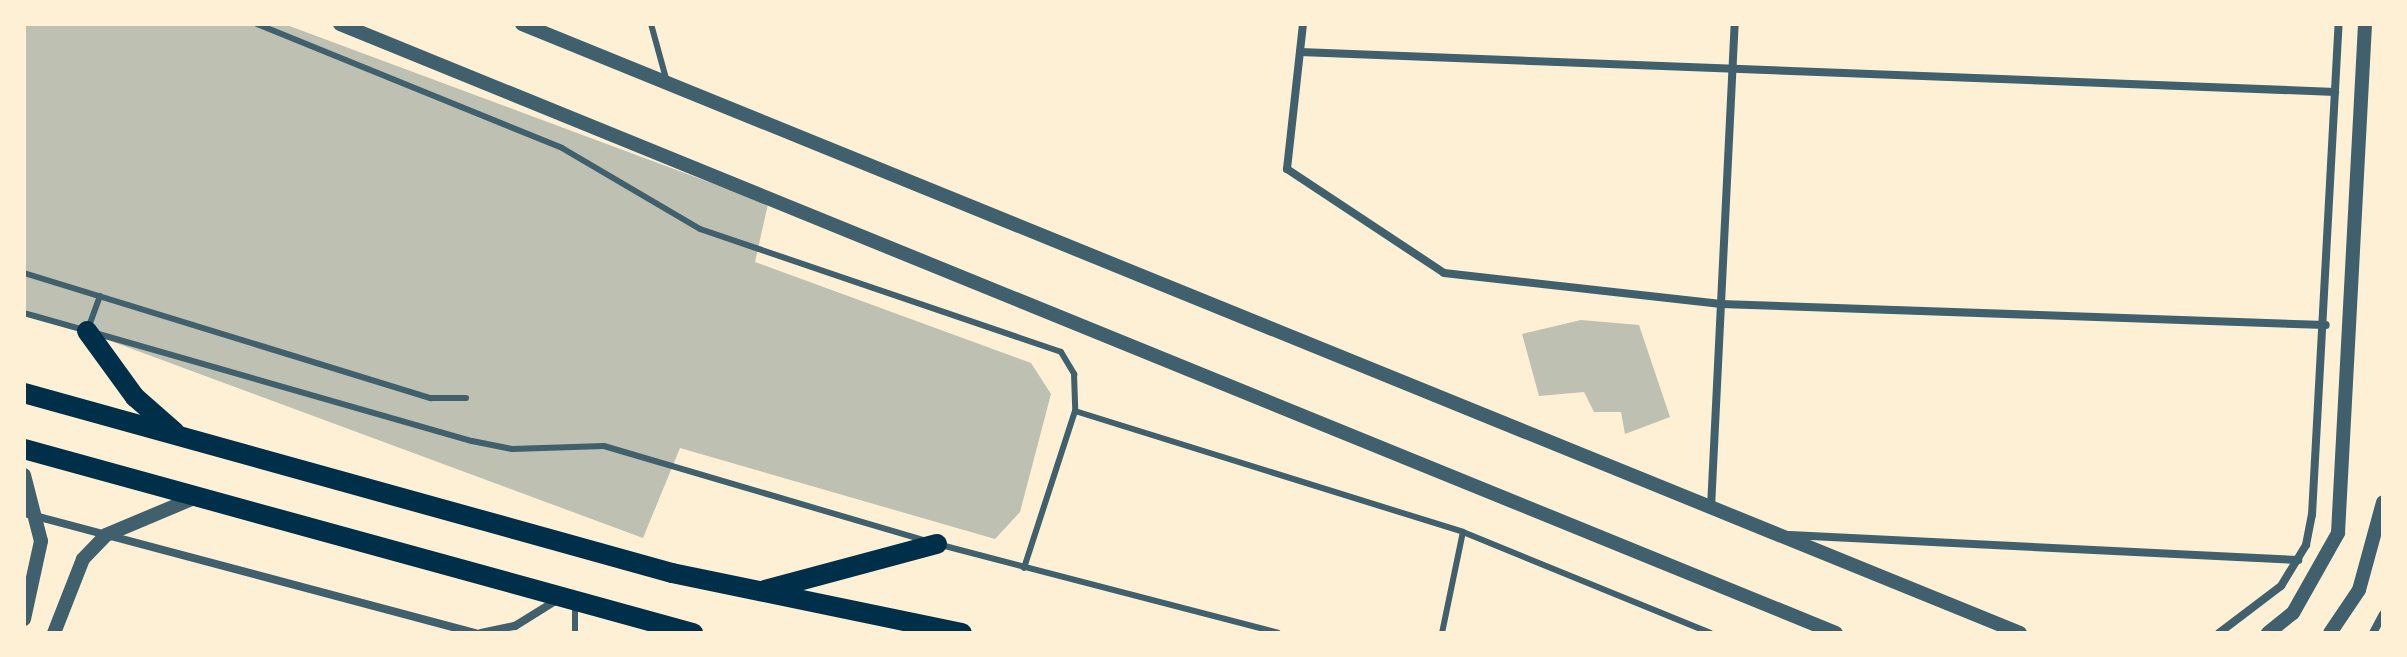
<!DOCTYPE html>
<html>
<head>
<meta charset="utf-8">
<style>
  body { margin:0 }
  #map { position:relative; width:2407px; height:657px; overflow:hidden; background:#fdf0d5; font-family:Rubik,sans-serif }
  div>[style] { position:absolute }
  .building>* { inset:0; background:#bec0b2 }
  .service>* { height:6px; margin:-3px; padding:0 3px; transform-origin:3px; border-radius:3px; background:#3f606c }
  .minor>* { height:8px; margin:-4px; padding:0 4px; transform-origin:4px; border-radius:4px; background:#3f606c }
  .tertiary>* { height:14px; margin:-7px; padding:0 7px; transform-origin:7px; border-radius:7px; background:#3f606c }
  .trunk>* { height:20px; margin:-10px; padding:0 10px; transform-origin:10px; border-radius:10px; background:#003049 }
  span { translate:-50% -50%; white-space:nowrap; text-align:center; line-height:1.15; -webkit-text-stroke:7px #fdf0d5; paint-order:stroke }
  .frame { position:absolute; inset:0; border:26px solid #fdf0d5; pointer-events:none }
</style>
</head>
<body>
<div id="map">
  <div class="building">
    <div style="clip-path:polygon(24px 24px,284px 24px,768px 204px,755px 262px,1031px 363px,1051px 394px,1020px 512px,995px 539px,680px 448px,643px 538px,24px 309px)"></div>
    <div style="clip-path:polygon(1581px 320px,1639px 325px,1670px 417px,1625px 434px,1621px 412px,1594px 412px,1584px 392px,1539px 396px,1522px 334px)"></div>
  </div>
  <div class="service">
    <div style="left:257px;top:24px;width:329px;rotate:22.1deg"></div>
    <div style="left:562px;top:148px;width:160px;rotate:30.4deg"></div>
    <div style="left:700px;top:229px;width:381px;rotate:18.8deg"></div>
    <div style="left:1061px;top:352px;width:26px;rotate:59deg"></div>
    <div style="left:1074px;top:374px;width:37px;rotate:88deg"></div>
    <div style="left:1075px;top:411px;width:165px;rotate:108deg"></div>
    <div style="left:651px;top:24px;width:60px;rotate:74.6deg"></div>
    <div style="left:24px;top:273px;width:426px;rotate:17.1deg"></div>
    <div style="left:431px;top:398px;width:35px"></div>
    <div style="left:24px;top:313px;width:62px;rotate:15.8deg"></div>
    <div style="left:89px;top:326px;width:32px;rotate:-70deg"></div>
    <div style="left:95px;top:333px;width:392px;rotate:16deg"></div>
    <div style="left:472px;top:441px;width:41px;rotate:11.3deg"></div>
    <div style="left:512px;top:449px;width:92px;rotate:-1.9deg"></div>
    <div style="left:604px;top:446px;width:336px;rotate:16.4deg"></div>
    <div style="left:1075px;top:411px;width:406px;rotate:17.3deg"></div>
    <div style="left:1463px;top:532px;width:267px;rotate:22.2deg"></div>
    <div style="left:941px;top:545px;width:348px;rotate:14.6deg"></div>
    <div style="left:575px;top:633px;width:28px;rotate:-90deg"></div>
    <div style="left:1442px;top:633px;width:103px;rotate:-78.3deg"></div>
  </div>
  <div class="minor">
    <div style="left:1303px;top:24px;width:146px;rotate:96.3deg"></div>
    <div style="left:1287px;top:169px;width:188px;rotate:33.5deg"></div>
    <div style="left:1444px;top:273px;width:279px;rotate:6.4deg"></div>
    <div style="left:1721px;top:304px;width:605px;rotate:1.99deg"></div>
    <div style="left:1300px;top:52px;width:1036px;rotate:2.21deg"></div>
    <div style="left:1711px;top:508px;width:485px;rotate:-87.2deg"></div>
    <div style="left:24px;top:513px;width:468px;rotate:14.9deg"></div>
    <div style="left:1790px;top:535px;width:509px;rotate:2.82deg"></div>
    <div style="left:481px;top:633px;width:35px;rotate:-12deg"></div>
    <div style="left:515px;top:626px;width:49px;rotate:-31.8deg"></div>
    <div style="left:2219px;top:633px;width:78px;rotate:-37.2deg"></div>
    <div style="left:2281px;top:586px;width:48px;rotate:-58.6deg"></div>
    <div style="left:2306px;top:545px;width:31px;rotate:-79deg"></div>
    <div style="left:2312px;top:515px;width:492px;rotate:-86.9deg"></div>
    <div style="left:2373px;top:633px;width:21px;rotate:-62deg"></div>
  </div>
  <div class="tertiary">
    <div style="left:340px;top:24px;width:1615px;rotate:22.15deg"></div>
    <div style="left:522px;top:24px;width:1617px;rotate:22.12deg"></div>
    <div style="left:24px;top:475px;width:68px;rotate:75.6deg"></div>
    <div style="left:41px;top:541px;width:80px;rotate:102.3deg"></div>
    <div style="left:54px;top:633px;width:79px;rotate:-68.6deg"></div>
    <div style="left:83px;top:559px;width:33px;rotate:-46deg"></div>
    <div style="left:106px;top:535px;width:101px;rotate:-22.8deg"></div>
    <div style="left:2268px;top:633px;width:32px;rotate:-39deg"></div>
    <div style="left:2293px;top:613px;width:92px;rotate:-60.6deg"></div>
    <div style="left:2338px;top:533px;width:510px;rotate:-86.96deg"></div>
    <div style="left:2330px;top:633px;width:52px;rotate:-56deg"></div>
    <div style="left:2359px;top:590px;width:91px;rotate:-74.7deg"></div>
  </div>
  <div class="trunk">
    <div style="left:87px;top:331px;width:82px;rotate:54deg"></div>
    <div style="left:135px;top:397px;width:53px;rotate:41.2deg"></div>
    <div style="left:24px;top:393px;width:673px;rotate:15.52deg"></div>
    <div style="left:672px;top:573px;width:296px;rotate:11.7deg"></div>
    <div style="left:24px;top:449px;width:694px;rotate:15.38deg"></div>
    <div style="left:765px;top:590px;width:178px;rotate:-15deg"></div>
  </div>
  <div class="frame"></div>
</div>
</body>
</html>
